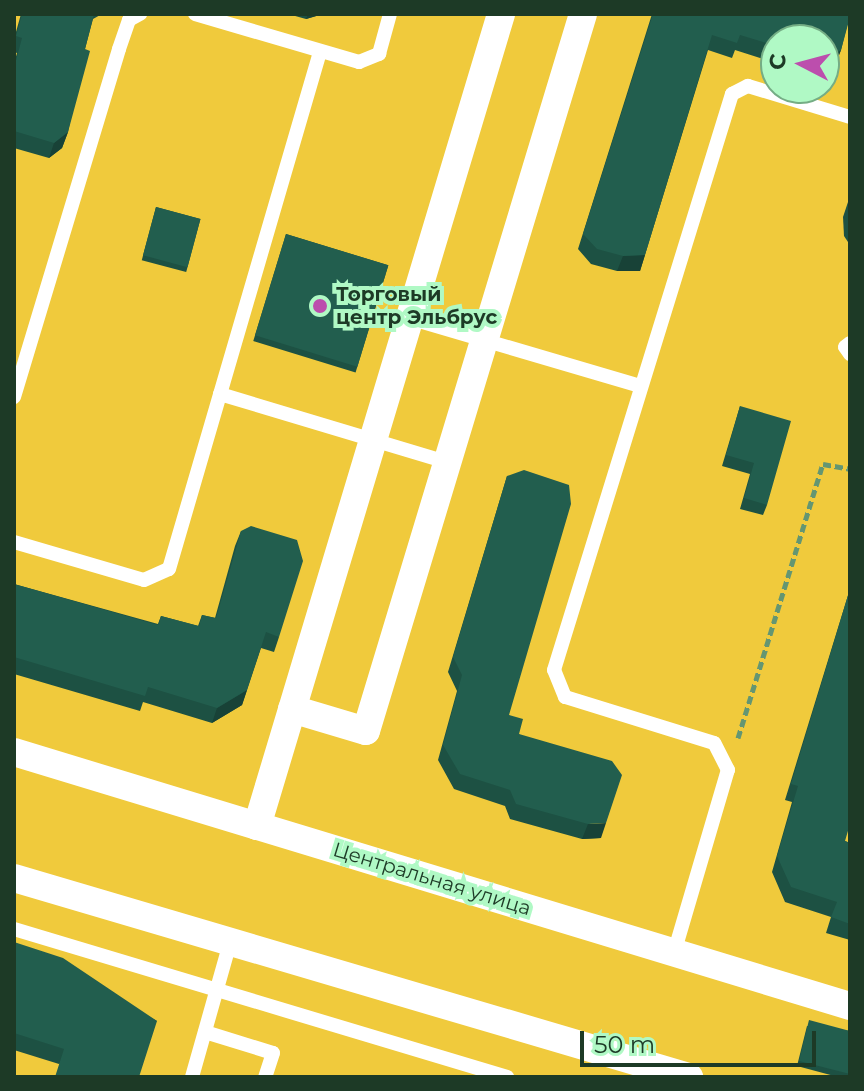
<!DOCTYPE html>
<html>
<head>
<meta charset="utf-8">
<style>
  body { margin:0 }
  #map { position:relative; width:864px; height:1091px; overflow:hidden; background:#b0f9c5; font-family:Montserrat,sans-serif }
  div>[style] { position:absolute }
  .green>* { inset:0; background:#f0ca3c }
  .path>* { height:5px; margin-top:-2.5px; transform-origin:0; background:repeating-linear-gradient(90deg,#649672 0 8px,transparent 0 12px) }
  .service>* { height:14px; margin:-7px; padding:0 7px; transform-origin:7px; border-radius:7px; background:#fff }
  .minor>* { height:28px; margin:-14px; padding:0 14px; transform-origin:14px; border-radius:14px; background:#fff }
  .wall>* { inset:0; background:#1d5143; transform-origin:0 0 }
  .shaded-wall>* { inset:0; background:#184237 }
  .building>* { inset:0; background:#225e4e; transform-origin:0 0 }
  .dots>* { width:22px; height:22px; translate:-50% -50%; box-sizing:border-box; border:4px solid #b0f9c5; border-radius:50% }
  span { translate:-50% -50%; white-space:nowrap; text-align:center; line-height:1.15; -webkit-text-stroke:8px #b0f9c5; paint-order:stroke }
  .poi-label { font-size:20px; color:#1d3a26; font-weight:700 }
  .left { translate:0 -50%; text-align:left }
  .street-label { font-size:20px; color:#1d3a26 }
  .frame { position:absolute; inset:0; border:16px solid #1d3a26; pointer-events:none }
  .north { position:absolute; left:760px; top:24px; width:80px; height:80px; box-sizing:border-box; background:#b0f9c5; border:2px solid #75ad85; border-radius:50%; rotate:276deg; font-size:22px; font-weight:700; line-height:32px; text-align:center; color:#1d3a26 }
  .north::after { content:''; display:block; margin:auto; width:28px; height:36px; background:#bc4ead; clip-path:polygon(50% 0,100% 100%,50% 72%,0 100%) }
  .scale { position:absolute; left:580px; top:1031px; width:236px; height:36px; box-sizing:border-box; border:4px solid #1d3a26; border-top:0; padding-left:10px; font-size:24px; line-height:28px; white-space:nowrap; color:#1d3a26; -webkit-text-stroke:6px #b0f9c5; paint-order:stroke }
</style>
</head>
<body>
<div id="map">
  <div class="green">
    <div style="clip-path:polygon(evenodd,14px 14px,850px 14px,850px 1077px,14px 1077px,14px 14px,776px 40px,824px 40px,824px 88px,776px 88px,776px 40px)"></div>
  </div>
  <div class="path">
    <div style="left:738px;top:738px;width:287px;rotate:-72.8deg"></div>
    <div style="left:823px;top:464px;width:27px;rotate:10deg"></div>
  </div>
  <div class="service">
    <div style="left:195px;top:14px;width:171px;rotate:16.3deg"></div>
    <div style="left:359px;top:62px;width:22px;rotate:-22deg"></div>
    <div style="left:379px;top:54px;width:41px;rotate:-74.6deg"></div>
    <div style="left:409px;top:318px;width:241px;rotate:16.4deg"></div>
    <div style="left:850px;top:343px;width:6px;rotate:141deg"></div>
    <div style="left:845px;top:347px;width:9px;rotate:54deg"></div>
    <div style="left:220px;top:394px;width:237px;rotate:16.7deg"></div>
    <div style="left:14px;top:397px;width:363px;rotate:-73.2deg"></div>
    <div style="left:119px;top:49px;width:31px;rotate:-71deg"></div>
    <div style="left:129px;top:20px;width:13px;rotate:-29deg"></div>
    <div style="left:14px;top:542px;width:135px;rotate:16.3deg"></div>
    <div style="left:144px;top:580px;width:27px;rotate:-24deg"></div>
    <div style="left:169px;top:569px;width:539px;rotate:-73.72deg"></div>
    <div style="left:14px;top:929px;width:515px;rotate:16.71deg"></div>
    <div style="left:674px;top:953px;width:191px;rotate:-73.6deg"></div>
    <div style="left:728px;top:770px;width:30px;rotate:-117deg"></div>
    <div style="left:714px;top:743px;width:156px;rotate:-162.8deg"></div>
    <div style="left:565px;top:697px;width:29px;rotate:-112deg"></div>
    <div style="left:554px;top:670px;width:603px;rotate:-72.83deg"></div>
    <div style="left:732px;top:94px;width:18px;rotate:-27deg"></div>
    <div style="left:748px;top:86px;width:107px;rotate:16.9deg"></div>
    <div style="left:205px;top:1032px;width:71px;rotate:17.2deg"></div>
    <div style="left:273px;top:1053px;width:25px;rotate:108deg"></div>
    <div style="left:192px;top:1077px;width:139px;rotate:-74.2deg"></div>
  </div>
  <div class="minor">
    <div style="left:292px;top:709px;width:77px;rotate:16.6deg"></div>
    <div style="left:366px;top:731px;width:749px;rotate:-73.16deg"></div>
    <div style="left:14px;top:752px;width:874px;rotate:16.9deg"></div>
    <div style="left:257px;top:826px;width:848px;rotate:-73.27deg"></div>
    <div style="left:14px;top:878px;width:704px;rotate:16.43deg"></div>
  </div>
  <div class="wall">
    <div style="clip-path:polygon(21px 14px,102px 14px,93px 19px,85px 49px,68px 132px,62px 148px,49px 158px,14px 148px,14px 63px,17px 53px,14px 52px,14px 39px)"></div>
    <div style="clip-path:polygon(288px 14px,323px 14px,306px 19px)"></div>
    <div style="clip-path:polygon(652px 14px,850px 14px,841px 50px,835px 65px,824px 74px,824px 40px,776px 40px,776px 63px,735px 50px,732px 58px,708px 50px,640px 271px,617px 271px,591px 264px,578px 249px)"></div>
    <div style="clip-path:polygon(850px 201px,850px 245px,844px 236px,843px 217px,848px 202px)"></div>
    <div style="left:156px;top:207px;width:46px;height:55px;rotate:15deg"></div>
    <div style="left:286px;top:234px;width:107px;height:112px;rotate:17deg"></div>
    <div style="clip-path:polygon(740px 406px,767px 505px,763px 515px,740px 509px,750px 474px,722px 466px)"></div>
    <div style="clip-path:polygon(507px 476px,509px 715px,519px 734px,601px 838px,582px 839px,510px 819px,505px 806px,454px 789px,438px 760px,457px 691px,448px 672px)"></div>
    <div style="clip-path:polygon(241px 531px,279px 637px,274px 652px,261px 648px,242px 705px,212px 723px,143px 702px,140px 711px,14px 674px,14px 584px,158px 624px,161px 616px,198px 626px,202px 615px,215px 618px,235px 546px)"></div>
    <div style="clip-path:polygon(849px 592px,845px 841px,850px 843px,850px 940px,826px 933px,831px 917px,785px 902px,772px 872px,792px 802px,785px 800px)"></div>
    <div style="clip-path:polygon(14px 942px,157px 1021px,59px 1064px,14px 1050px)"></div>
    <div style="clip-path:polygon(807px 1026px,850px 1031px,850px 1077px,838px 1077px,797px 1066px)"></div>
  </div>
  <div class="shaded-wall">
    <div style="clip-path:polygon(308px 14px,323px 14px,306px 19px)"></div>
    <div style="clip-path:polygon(841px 50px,835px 65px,824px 74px,824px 67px,826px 61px)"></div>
    <div style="clip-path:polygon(68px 132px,62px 148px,49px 158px,54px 143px)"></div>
    <div style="clip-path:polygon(645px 255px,640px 271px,617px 271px,623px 256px)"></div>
    <div style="clip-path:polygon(247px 690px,242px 705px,212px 723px,217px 708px)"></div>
    <div style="clip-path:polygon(606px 823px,601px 838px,582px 839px,588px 824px)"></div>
  </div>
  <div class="building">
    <div style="clip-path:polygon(22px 14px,94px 14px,85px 49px,90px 51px,68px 132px,54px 143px,14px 131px,14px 68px,22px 38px,16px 36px)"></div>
    <div style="clip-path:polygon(653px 14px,850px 14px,850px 17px,841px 50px,826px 61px,824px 60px,824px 40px,776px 40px,776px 46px,740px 35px,737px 43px,712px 35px,645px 255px,623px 256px,597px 249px,583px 234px)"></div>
    <div style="clip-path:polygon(850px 201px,850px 222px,848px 202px)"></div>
    <div style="left:156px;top:207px;width:46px;height:50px;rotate:15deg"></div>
    <div style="left:286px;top:234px;width:107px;height:106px;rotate:17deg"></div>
    <div style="clip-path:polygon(740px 406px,791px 421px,767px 505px,744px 498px,754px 463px,726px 455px)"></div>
    <div style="clip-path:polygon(524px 470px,569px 485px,571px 504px,509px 715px,523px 719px,519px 734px,612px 761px,622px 775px,606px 823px,588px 824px,516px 804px,510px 790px,460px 774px,443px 745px,462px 675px,453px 657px,507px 476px)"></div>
    <div style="clip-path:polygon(251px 526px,297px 540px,303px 561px,279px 637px,266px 632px,247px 690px,217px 708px,148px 687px,145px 696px,14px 657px,14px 584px,158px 625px,161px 616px,199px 626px,202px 615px,216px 618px,241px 531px)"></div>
    <div style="clip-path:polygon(850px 591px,850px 824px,845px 841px,850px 843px,850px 924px,831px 917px,837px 902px,791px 887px,777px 856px,798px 786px,791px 784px,849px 592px)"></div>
    <div style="clip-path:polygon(14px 942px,63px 958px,157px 1021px,139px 1077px,55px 1077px,64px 1049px,14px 1033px)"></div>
    <div style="clip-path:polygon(809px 1020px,850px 1031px,850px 1074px,799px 1061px)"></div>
  </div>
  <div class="dots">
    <div style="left:320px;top:306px;background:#bc4ead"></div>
  </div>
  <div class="poi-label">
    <span class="left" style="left:336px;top:306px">Торговый<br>центр Эльбрус</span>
  </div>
  <div class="street-label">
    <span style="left:432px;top:879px;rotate:17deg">Центральная улица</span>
  </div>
  <div class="frame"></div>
  <div class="north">С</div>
  <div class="scale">50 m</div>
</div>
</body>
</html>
